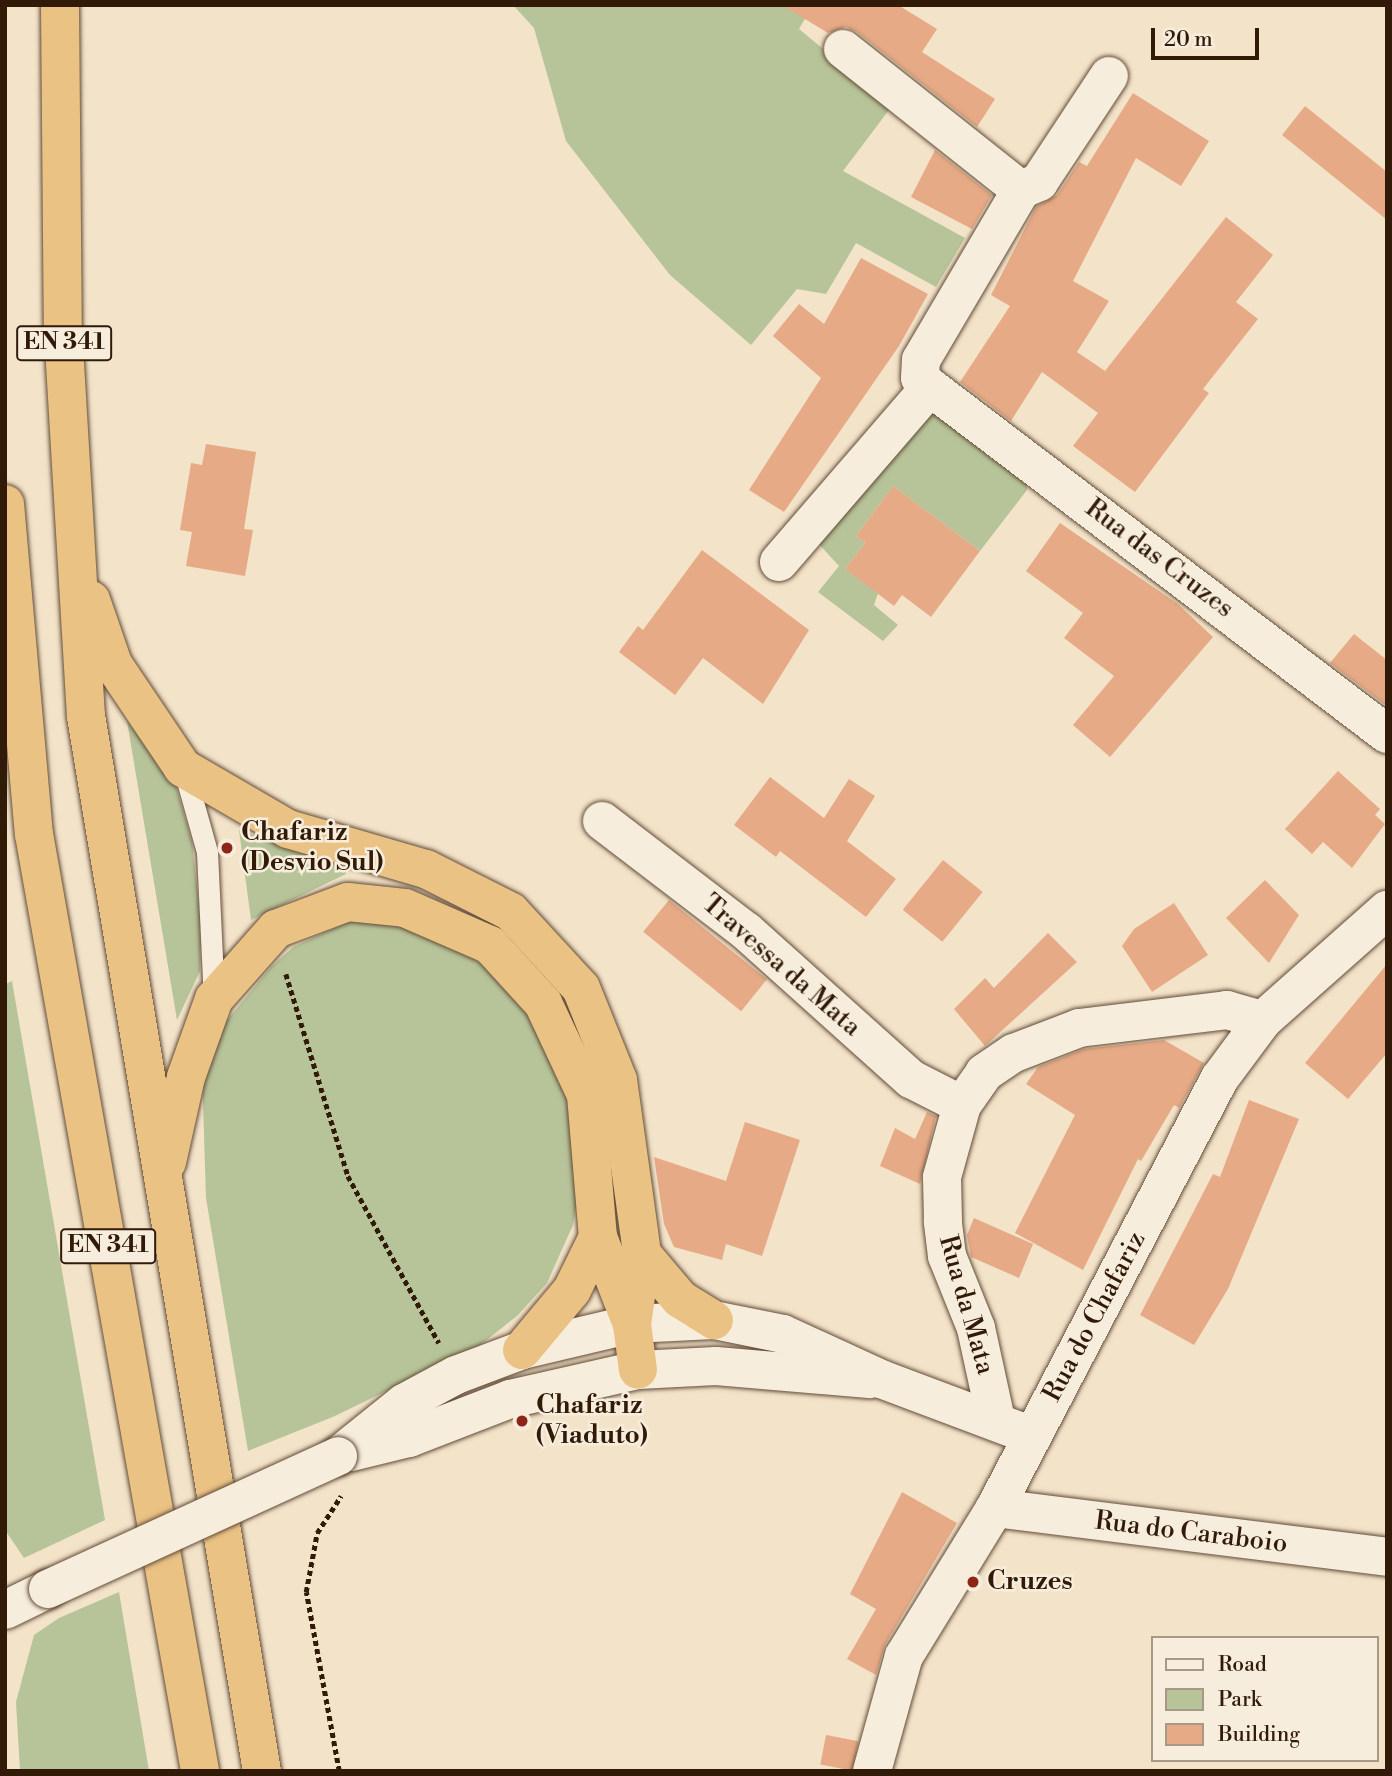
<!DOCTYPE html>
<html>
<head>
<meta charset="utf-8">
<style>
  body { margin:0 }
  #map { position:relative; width:1392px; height:1776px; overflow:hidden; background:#f3e3c9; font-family:"Libre Bodoni",serif }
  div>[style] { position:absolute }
  .green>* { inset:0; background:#b7c499 }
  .building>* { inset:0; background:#e7aa86; transform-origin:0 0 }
  .path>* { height:4.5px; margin-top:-2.25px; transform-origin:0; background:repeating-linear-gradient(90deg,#321a08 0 5px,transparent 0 8.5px) }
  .roads { filter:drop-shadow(0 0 2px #624c38) drop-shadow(0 0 2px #624c38) }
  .service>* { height:21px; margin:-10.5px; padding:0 10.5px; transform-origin:10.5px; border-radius:10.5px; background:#f7eddc }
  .minor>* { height:38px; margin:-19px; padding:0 19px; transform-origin:19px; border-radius:19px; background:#f7eddc }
  .tertiary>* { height:38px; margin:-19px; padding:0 19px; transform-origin:19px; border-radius:19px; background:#f7eddc }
  .trunk>* { height:38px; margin:-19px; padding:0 19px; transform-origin:19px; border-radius:19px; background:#eac284 }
  .bridges { filter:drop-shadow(0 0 2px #624c38) drop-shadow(0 0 2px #624c38) }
  .tertiary-bridge>* { height:38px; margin:-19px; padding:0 19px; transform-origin:19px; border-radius:19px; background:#f7eddc }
  .dots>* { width:19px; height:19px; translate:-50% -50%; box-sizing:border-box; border:4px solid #f7eddc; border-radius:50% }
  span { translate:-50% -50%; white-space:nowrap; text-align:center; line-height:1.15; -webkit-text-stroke:5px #f7eddc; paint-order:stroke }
  .shield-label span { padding:2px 5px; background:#f7eddc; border:2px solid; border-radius:5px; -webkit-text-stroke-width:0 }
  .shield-label { font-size:24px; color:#321a08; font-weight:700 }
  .street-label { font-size:26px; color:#321a08 }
  .poi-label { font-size:26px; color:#321a08; font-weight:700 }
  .left { translate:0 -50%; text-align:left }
  .frame { position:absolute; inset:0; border:7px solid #321a08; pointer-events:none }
  .legend { position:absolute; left:1151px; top:1636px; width:228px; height:126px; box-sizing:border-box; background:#f7eddc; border:2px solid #a89987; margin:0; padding:9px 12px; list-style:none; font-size:21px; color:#321a08 }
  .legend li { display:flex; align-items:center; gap:14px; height:35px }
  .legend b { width:35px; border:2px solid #a89987 }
  .scale { position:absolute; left:1151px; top:28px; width:108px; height:32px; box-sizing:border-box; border:4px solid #321a08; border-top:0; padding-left:9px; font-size:21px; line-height:24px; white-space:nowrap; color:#321a08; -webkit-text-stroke:5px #f7eddc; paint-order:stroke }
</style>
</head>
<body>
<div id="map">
  <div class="green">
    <div style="clip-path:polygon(513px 5px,813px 5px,799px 29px,892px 106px,843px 171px,965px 238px,936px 287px,856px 243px,826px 294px,797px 289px,751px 345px,670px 275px,566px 141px,534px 28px)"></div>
    <div style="clip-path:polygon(936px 410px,1028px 479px,1027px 490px,980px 551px,893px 486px,856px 536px,865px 543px,845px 569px,878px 593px,874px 605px,898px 625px,883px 641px,818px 592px,839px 566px,817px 542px)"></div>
    <div style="clip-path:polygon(127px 721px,176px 787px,192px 842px,201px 923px,200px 971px,177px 1020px)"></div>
    <div style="clip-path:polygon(239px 830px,344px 867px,346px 874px,251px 920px)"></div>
    <div style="clip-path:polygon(350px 921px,412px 927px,462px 951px,487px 968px,527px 1013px,573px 1108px,578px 1196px,573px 1225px,547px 1283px,517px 1316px,479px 1346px,335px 1416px,248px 1451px,206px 1198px,202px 1071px,219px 1030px,271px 967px,293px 947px)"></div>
    <div style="clip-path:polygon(12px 981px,105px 1520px,24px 1558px,5px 1530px,5px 998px,6px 984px)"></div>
    <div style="clip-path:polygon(119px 1592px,149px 1771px,20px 1771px,16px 1702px,34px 1635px,59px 1618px)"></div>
  </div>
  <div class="building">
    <div style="clip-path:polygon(782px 5px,898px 5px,937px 29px,922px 52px,995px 99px,977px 127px,857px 32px,846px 27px,828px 33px)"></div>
    <div style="clip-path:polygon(1133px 93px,1209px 141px,1181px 186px,1136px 158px,1073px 281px,1109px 301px,1077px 352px,1105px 371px,1226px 217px,1273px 255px,1236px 302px,1258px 319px,1203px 389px,1209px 393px,1135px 492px,1073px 446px,1098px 413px,1042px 372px,1011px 421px,960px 382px,1010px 306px,991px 295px,1036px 207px,1057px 195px,1079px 162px,1087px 166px)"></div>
    <div style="clip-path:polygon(1305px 106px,1387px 172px,1387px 220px,1282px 135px)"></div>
    <div style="clip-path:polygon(935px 150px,992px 195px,972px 229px,911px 197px)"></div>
    <div style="clip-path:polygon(861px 258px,928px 294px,899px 346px,784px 512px,749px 490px,821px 378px,773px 336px,799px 304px,824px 324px)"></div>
    <div style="clip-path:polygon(206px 444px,256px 452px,244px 529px,253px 530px,245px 576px,186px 566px,192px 532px,180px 530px,191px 463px,202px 465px)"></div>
    <div style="clip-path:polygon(893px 486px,980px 551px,931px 617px,902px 595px,894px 606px,845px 569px,865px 543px,856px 536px)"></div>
    <div style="clip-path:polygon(1060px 523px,1178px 604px,1213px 637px,1110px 757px,1073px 725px,1114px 676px,1064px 638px,1083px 613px,1026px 571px)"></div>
    <div style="clip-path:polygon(702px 550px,809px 630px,763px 704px,703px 658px,675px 695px,619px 652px,638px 626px,643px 630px)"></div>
    <div style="clip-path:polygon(1354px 634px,1387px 660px,1387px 706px,1330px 663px)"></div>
    <div style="clip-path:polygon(1338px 771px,1380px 809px,1375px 815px,1385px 824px,1352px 868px,1323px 842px,1312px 854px,1285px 829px)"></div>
    <div style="clip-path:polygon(770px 777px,824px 818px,849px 779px,875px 796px,847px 841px,896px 879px,866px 917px,780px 851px,776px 857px,734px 825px)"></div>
    <div style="left:943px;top:860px;width:51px;height:64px;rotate:39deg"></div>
    <div style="clip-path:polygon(1265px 880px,1299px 915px,1269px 963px,1226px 918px)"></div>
    <div style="left:669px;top:900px;width:126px;height:41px;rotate:39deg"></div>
    <div style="clip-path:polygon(1174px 903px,1208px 955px,1152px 992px,1122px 946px,1134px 929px)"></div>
    <div style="clip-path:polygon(1048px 933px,1077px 962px,985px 1046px,954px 1009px,985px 978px,994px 988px)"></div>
    <div style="clip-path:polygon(1387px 964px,1387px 1053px,1348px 1099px,1305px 1063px)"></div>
    <div style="clip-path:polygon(1164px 1040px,1204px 1063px,1179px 1108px,1174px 1105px,1141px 1161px,1138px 1159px,1083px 1270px,1015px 1233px,1075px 1115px,1026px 1084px,1038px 1067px,1084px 1049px)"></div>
    <div style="clip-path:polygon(1249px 1100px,1299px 1119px,1228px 1289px,1194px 1345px,1140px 1315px,1213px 1174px,1220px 1177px)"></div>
    <div style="clip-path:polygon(927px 1112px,936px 1116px,920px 1184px,880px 1166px,895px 1128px,915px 1139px)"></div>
    <div style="clip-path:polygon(745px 1122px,800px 1140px,762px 1256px,726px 1244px,722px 1260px,674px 1247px,664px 1224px,654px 1157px,726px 1181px)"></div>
    <div style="clip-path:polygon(974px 1218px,1033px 1244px,1019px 1278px,971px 1257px,967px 1235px)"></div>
    <div style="clip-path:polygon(902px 1492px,957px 1523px,885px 1645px,876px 1675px,847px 1659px,876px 1609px,850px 1594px)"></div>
    <div style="left:826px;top:1735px;width:33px;height:30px;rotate:11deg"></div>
  </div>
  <div class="path">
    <div style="left:286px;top:974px;width:211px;rotate:72.9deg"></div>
    <div style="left:348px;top:1176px;width:190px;rotate:61.4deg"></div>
    <div style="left:339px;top:1771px;width:182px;rotate:-100.4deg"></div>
    <div style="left:306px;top:1592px;width:60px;rotate:-79.4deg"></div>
    <div style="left:317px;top:1533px;width:44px;rotate:-57deg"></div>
  </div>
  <div class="roads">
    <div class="service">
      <div style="left:184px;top:770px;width:85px;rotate:74.3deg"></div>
      <div style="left:207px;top:852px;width:147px;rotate:87.3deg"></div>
    </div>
    <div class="minor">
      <div style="left:843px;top:49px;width:227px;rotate:38.4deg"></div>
      <div style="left:930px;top:387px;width:574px;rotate:37.21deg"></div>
      <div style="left:779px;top:562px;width:231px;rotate:-49.2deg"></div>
      <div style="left:930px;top:387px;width:13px;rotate:-138deg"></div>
      <div style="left:920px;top:378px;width:18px;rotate:-87deg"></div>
      <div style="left:921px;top:360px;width:197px;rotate:-59.5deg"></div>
      <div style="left:1021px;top:190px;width:20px;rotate:-24deg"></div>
      <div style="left:1039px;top:182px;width:127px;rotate:-56.6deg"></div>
      <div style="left:602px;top:821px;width:181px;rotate:37.4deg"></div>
      <div style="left:746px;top:931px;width:222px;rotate:41.9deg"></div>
      <div style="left:911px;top:1079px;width:57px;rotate:27deg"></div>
      <div style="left:996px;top:1420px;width:94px;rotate:-102.3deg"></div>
      <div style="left:976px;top:1328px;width:78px;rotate:-111.9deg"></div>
      <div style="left:947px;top:1256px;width:35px;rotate:-97deg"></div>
      <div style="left:943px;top:1221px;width:44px;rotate:-91.3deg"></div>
      <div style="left:942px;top:1177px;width:75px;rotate:-74.5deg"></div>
      <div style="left:962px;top:1105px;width:39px;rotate:-55deg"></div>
      <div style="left:984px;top:1073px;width:36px;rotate:-34deg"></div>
      <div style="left:1014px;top:1053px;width:70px;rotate:-21deg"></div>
      <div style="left:1079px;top:1028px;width:149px;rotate:-6.9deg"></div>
      <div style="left:1227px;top:1010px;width:37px;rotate:16deg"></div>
      <div style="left:995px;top:1508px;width:395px;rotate:7.1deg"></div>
      <div style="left:872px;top:1771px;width:119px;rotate:-74.5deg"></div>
      <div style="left:904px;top:1656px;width:174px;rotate:-58.4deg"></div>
      <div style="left:995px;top:1508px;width:485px;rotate:-62.4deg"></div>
      <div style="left:1220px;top:1078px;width:72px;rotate:-53.4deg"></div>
      <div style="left:1263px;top:1020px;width:166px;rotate:-41.6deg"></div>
    </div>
    <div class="tertiary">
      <div style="left:351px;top:1452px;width:60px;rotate:-13.6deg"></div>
      <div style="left:409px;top:1438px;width:108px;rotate:-21.1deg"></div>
      <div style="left:510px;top:1399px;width:131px;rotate:-12.8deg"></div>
      <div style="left:638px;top:1370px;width:78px;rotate:-2.9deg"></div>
      <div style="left:716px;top:1366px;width:154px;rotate:4.9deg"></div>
      <div style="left:338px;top:1456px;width:85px;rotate:-38.8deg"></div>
      <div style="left:404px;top:1403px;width:59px;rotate:-28.3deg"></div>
      <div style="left:456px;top:1375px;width:71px;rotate:-20.7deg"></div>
      <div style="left:522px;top:1350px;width:113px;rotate:-13.3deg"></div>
      <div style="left:632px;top:1324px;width:82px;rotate:-2.8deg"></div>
      <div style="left:714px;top:1320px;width:70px;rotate:11.5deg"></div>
      <div style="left:783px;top:1334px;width:108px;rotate:24.7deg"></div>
      <div style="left:881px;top:1379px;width:162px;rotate:20.6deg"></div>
      <div style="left:5px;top:1610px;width:48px;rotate:-26deg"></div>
    </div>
    <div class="trunk">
      <div style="left:60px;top:5px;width:325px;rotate:89.5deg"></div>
      <div style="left:63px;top:330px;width:387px;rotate:86.6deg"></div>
      <div style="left:86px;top:716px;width:1070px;rotate:80.53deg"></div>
      <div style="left:5px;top:504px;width:331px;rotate:85deg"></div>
      <div style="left:34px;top:834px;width:952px;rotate:79.95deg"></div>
      <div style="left:91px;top:600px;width:68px;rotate:71deg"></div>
      <div style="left:113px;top:664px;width:125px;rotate:56.1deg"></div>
      <div style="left:183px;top:768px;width:121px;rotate:30.2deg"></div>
      <div style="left:288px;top:829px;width:144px;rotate:16.2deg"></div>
      <div style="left:426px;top:869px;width:95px;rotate:26.8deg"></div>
      <div style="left:511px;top:912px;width:103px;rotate:47.4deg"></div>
      <div style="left:581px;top:988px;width:99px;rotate:68.1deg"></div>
      <div style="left:618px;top:1080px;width:176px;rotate:82.1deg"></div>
      <div style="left:642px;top:1254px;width:71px;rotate:98.1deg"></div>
      <div style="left:167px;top:1162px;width:87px;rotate:-77.4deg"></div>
      <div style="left:186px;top:1077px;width:83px;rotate:-70.3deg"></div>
      <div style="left:214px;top:999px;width:94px;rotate:-48.5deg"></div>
      <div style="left:276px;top:929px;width:77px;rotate:-20.6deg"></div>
      <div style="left:348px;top:902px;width:57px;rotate:6deg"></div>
      <div style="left:405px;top:908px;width:93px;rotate:23.5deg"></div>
      <div style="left:490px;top:945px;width:79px;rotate:47.6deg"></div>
      <div style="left:543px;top:1003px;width:102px;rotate:64.9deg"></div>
      <div style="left:586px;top:1095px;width:143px;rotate:85.2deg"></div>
      <div style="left:598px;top:1237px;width:93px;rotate:68.7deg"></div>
      <div style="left:632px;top:1324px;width:46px;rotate:82.6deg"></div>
      <div style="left:642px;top:1254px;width:59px;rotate:49.8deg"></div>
      <div style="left:680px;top:1299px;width:40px;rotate:32deg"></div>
      <div style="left:522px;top:1350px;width:78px;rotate:-50.2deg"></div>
      <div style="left:572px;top:1290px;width:59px;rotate:-63.9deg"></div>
    </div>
  </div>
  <div class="bridges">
    <div class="tertiary-bridge">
      <div style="left:48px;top:1589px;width:319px;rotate:-24.6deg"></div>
    </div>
  </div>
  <div class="dots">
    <div style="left:227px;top:848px;background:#8f2418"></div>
    <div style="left:522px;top:1421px;background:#8f2418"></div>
    <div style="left:973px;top:1582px;background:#8f2418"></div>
  </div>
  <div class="shield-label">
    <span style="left:64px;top:343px">EN 341</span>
    <span style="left:108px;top:1246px">EN 341</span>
  </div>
  <div class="street-label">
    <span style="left:1159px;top:559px;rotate:37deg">Rua das Cruzes</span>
    <span style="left:781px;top:966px;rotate:41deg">Travessa da Mata</span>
    <span style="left:966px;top:1305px;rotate:74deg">Rua da Mata</span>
    <span style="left:1095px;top:1317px;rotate:-62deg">Rua do Chafariz</span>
    <span style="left:1191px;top:1533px;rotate:7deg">Rua do Caraboio</span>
  </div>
  <div class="poi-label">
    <span class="left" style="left:241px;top:848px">Chafariz<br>(Desvio Sul)</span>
    <span class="left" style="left:536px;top:1421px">Chafariz<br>(Viaduto)</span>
    <span class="left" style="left:987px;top:1582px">Cruzes</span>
  </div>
  <div class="frame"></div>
  <ul class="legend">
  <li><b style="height:9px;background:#f7eddc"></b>Road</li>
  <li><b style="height:19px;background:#b7c499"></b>Park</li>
  <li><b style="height:19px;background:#e7aa86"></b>Building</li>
  </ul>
  <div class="scale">20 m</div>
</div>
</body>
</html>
